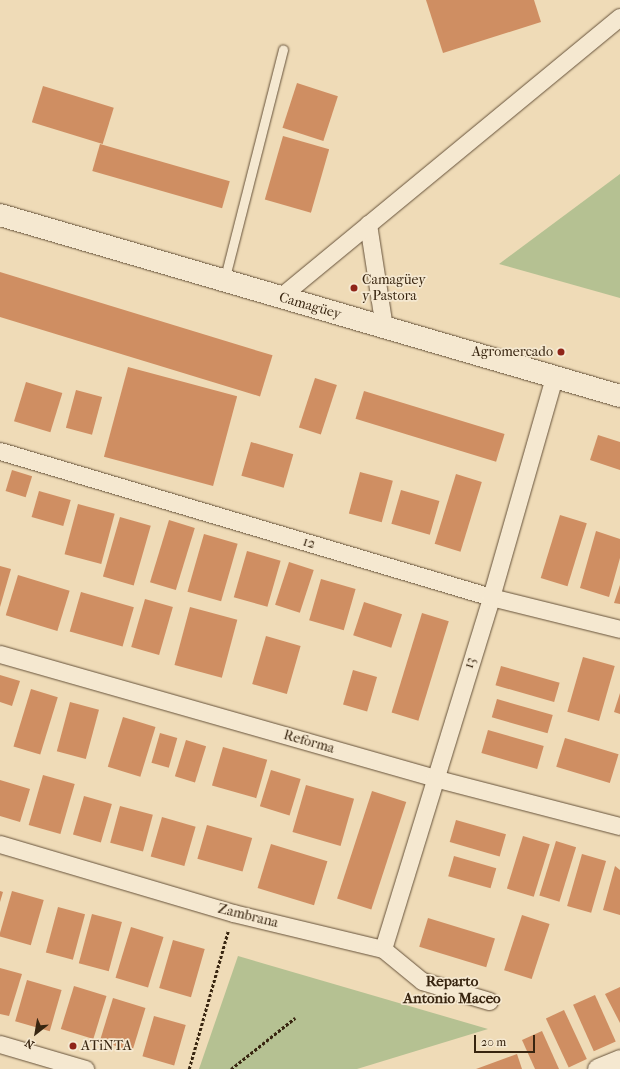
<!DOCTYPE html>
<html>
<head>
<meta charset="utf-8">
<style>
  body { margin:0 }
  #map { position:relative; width:620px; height:1069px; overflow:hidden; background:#efdbb7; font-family:"IM FELL French Canon",serif }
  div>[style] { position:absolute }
  .green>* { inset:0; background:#b5c192 }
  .building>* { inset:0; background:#cf8e62; transform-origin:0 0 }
  .path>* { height:2.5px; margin-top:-1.25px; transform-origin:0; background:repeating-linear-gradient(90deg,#382510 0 3px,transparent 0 5px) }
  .roads { filter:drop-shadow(0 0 1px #66523a) drop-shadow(0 0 1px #66523a) }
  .service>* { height:9px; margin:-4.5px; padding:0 4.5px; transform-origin:4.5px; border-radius:4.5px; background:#f5e8d0 }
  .minor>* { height:17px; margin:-8.5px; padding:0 8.5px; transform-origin:8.5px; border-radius:8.5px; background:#f5e8d0 }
  .tertiary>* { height:21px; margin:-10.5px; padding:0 10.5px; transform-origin:10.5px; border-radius:10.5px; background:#f5e8d0 }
  .secondary>* { height:22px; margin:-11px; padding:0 11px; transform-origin:11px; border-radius:11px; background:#f5e8d0 }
  .dots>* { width:11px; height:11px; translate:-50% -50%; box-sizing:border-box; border:2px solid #f5e8d0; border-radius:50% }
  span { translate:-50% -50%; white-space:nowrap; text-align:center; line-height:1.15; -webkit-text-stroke:3.5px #f5e8d0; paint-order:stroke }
  .poi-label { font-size:14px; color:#382510 }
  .left { translate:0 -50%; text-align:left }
  .right { translate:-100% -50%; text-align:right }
  .street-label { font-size:14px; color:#382510 }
  .neighbourhood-label { font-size:15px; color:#382510; font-weight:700 }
  .north { position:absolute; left:16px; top:1013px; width:40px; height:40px; -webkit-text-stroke:3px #f5e8d0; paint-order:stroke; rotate:211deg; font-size:11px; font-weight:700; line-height:16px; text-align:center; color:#382510 }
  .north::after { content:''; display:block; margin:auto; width:14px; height:18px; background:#382510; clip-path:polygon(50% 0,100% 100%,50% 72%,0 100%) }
  .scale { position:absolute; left:474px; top:1035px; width:61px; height:18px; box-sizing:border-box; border:2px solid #382510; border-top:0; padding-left:5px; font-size:12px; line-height:14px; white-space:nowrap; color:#382510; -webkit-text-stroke:3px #f5e8d0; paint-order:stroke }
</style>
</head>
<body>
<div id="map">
  <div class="green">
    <div style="clip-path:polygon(620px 174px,620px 298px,499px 264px)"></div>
    <div style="clip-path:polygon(238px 956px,488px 1029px,357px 1069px,199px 1069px)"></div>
  </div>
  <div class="building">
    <div style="clip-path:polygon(426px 0,534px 0,541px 22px,443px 53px)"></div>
    <div style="left:297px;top:83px;width:43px;height:47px;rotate:18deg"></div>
    <div style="left:43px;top:86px;width:74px;height:38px;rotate:17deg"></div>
    <div style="left:283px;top:136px;width:48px;height:66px;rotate:16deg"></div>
    <div style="left:100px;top:144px;width:135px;height:28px;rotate:16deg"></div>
    <div style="left:0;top:272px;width:285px;height:43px;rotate:17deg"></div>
    <div style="left:128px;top:367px;width:113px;height:93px;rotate:15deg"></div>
    <div style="left:315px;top:378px;width:23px;height:52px;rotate:18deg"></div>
    <div style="left:26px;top:382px;width:38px;height:41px;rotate:17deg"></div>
    <div style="left:76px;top:390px;width:27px;height:39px;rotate:15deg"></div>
    <div style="left:364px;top:391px;width:147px;height:29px;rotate:17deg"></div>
    <div style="clip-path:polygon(598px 435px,620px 442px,620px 470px,590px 460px)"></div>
    <div style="left:251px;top:442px;width:44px;height:35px;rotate:16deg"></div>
    <div style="left:12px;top:470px;width:21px;height:22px;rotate:17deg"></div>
    <div style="left:360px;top:472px;width:34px;height:43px;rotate:15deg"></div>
    <div style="left:456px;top:474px;width:27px;height:73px;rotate:17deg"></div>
    <div style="left:401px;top:490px;width:40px;height:35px;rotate:16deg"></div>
    <div style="left:39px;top:491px;width:33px;height:27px;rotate:16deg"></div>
    <div style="left:78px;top:504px;width:38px;height:52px;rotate:15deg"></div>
    <div style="left:560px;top:515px;width:28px;height:66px;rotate:17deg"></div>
    <div style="left:120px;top:517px;width:32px;height:62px;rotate:16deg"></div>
    <div style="left:169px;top:520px;width:27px;height:65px;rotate:17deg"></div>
    <div style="clip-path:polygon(596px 531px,620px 539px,620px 558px,609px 597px,580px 588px)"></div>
    <div style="left:204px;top:534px;width:35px;height:60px;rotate:16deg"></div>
    <div style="left:247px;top:551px;width:35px;height:48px;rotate:16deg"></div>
    <div style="left:289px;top:562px;width:26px;height:45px;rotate:18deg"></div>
    <div style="clip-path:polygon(0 566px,11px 569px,0 607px)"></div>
    <div style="left:18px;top:575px;width:54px;height:42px;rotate:17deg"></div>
    <div style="left:321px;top:579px;width:36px;height:43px;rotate:16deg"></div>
    <div style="clip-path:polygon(620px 585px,620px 604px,614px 603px)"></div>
    <div style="left:81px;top:592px;width:55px;height:41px;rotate:16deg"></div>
    <div style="left:145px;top:599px;width:29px;height:50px;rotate:16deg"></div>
    <div style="left:364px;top:602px;width:40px;height:35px;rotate:18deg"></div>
    <div style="left:190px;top:607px;width:49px;height:60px;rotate:15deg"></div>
    <div style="left:422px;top:613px;width:28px;height:104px;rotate:17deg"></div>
    <div style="left:266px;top:636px;width:36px;height:50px;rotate:16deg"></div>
    <div style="left:583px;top:657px;width:33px;height:57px;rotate:16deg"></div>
    <div style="left:501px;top:666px;width:61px;height:20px;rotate:16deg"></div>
    <div style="left:353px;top:670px;width:25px;height:36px;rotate:16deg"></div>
    <div style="clip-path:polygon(0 675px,20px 681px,12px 706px,0 702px)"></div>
    <div style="left:31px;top:689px;width:28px;height:60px;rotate:17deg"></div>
    <div style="clip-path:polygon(620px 693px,620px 714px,614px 712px)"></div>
    <div style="left:497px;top:699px;width:58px;height:19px;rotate:16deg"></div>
    <div style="left:70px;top:702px;width:30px;height:51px;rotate:15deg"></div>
    <div style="left:123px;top:717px;width:34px;height:52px;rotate:17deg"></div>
    <div style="left:488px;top:730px;width:58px;height:24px;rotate:16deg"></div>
    <div style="left:160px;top:733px;width:18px;height:31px;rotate:16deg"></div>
    <div style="left:565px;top:738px;width:56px;height:30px;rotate:17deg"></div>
    <div style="left:186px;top:740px;width:21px;height:38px;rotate:17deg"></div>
    <div style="left:223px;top:747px;width:46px;height:40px;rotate:16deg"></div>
    <div style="left:271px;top:770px;width:31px;height:38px;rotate:17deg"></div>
    <div style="left:43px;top:775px;width:33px;height:52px;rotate:16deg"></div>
    <div style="clip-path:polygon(0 780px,30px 789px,20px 822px,0 816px)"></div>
    <div style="left:306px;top:785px;width:50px;height:49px;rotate:16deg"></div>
    <div style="left:372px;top:791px;width:36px;height:113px;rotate:18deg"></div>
    <div style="left:84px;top:796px;width:29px;height:40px;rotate:16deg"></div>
    <div style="left:120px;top:806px;width:34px;height:38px;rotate:15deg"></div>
    <div style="left:162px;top:817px;width:35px;height:41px;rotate:16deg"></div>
    <div style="left:456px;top:820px;width:52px;height:23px;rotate:16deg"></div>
    <div style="left:207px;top:825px;width:47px;height:35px;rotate:16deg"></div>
    <div style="left:523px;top:836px;width:28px;height:55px;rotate:17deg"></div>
    <div style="left:556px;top:841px;width:21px;height:57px;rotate:17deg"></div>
    <div style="left:271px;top:844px;width:59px;height:46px;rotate:17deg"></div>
    <div style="left:582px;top:854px;width:25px;height:54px;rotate:16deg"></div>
    <div style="left:454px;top:856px;width:44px;height:21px;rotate:16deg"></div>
    <div style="clip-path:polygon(615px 866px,620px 870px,620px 915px,603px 910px)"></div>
    <div style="clip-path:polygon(0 891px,3px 892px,0 902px)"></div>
    <div style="left:12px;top:891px;width:33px;height:47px;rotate:16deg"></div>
    <div style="left:58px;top:907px;width:28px;height:47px;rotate:15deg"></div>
    <div style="left:92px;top:914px;width:31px;height:51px;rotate:15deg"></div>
    <div style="left:522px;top:915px;width:29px;height:58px;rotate:18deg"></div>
    <div style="left:428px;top:918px;width:70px;height:30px;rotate:17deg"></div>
    <div style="left:131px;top:927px;width:34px;height:53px;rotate:17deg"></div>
    <div style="left:173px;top:940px;width:33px;height:50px;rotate:16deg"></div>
    <div style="clip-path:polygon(0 968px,22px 974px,9px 1016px,0 1014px)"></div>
    <div style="left:27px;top:980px;width:36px;height:43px;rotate:16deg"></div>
    <div style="left:74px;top:986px;width:34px;height:45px;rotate:17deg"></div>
    <div style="clip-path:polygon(620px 987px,620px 1023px,605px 994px)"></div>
    <div style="left:595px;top:995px;width:51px;height:24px;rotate:66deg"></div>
    <div style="left:113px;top:998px;width:34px;height:45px;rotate:17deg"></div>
    <div style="left:564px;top:1010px;width:54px;height:20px;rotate:65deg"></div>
    <div style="left:154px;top:1016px;width:33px;height:42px;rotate:16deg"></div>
    <div style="clip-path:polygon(542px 1031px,559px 1069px,535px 1069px,522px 1040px)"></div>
    <div style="clip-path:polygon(517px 1054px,522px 1069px,476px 1069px)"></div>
  </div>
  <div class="path">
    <div style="left:189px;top:1069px;width:143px;rotate:-74.2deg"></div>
    <div style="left:231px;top:1069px;width:82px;rotate:-38.6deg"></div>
  </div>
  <div class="roads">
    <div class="service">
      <div style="left:224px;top:281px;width:239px;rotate:-75.7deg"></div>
    </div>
    <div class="minor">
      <div style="left:368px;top:224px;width:104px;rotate:81.2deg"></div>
      <div style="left:280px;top:297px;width:440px;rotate:-39.5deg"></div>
      <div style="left:0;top:451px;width:512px;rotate:16.56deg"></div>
      <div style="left:491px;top:597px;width:133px;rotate:13.9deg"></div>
      <div style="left:0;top:654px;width:451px;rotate:15.9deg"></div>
      <div style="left:434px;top:778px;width:192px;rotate:14.5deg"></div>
      <div style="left:0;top:844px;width:243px;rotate:16.5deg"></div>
      <div style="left:233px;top:913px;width:154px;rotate:13.5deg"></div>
      <div style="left:383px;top:949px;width:50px;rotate:39.4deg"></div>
      <div style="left:422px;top:981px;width:70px;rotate:16.6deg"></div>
      <div style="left:383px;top:949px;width:368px;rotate:-72.9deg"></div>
      <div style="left:491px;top:597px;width:229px;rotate:-74deg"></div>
      <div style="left:0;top:1044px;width:89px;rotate:16.4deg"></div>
    </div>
    <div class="tertiary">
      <div style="left:598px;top:1069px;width:24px;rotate:-22deg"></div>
    </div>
    <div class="secondary">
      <div style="left:0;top:215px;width:646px;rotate:16.27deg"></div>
    </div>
  </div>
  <div class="dots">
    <div style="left:354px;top:288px;background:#8f2418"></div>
    <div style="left:561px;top:352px;background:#8f2418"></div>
    <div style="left:73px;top:1046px;background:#8f2418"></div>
  </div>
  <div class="poi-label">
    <span class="left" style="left:362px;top:288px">Camagüey<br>y Pastora</span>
    <span class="right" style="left:553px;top:352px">Agromercado</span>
    <span class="left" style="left:81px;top:1046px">ATiNTA</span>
  </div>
  <div class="street-label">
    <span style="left:310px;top:306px;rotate:16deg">Camagüey</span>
    <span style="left:309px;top:543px;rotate:17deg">12</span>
    <span style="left:470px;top:663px;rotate:-73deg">13</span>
    <span style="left:309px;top:742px;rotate:16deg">Reforma</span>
    <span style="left:248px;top:916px;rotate:14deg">Zambrana</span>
  </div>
  <div class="neighbourhood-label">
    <span style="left:452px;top:990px">Reparto<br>Antonio Maceo</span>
  </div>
  <div class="north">N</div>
  <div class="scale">20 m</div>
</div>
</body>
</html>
